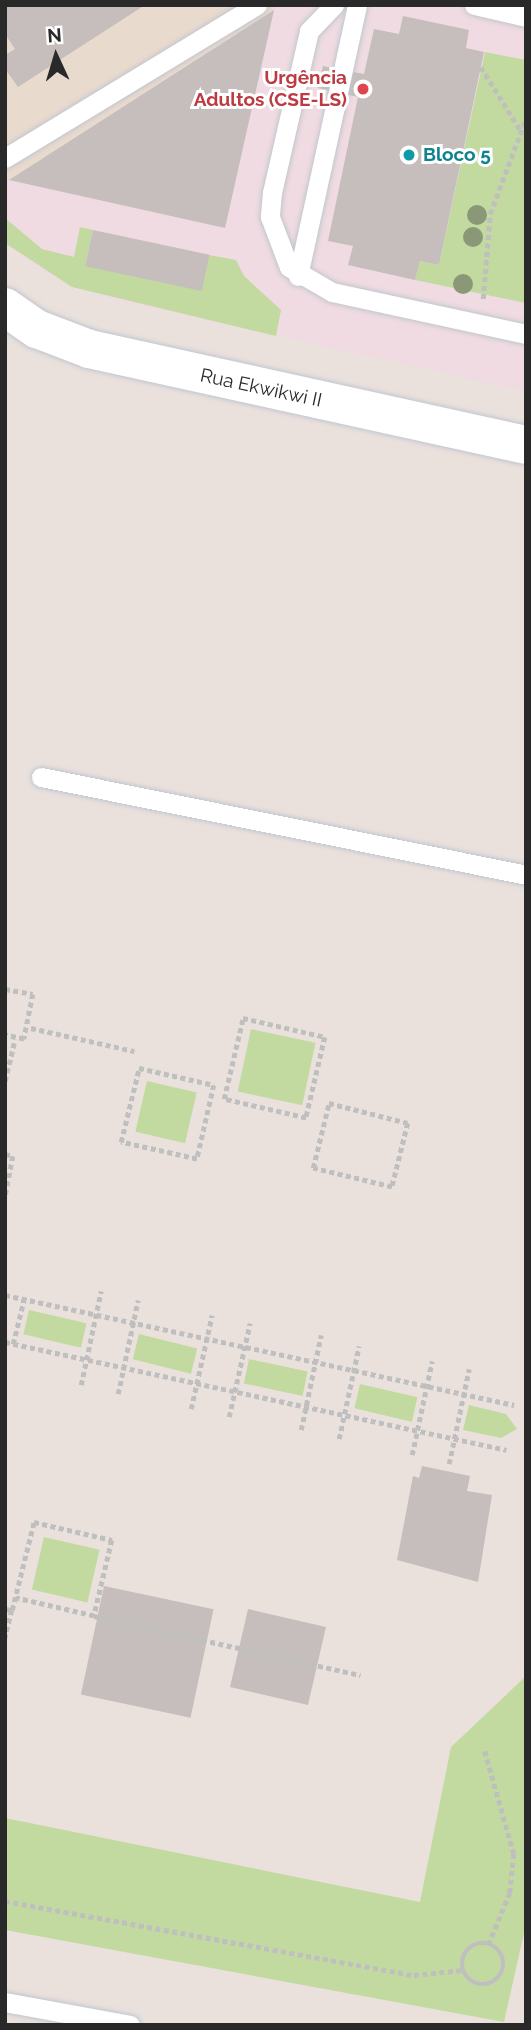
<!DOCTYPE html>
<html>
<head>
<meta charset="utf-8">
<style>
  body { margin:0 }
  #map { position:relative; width:531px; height:2030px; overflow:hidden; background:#eae1dd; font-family:Raleway,sans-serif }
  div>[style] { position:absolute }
  .education>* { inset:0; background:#e9dace }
  .medical>* { inset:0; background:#efdbe1 }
  .green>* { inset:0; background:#c2daa0; transform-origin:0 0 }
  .building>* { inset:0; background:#c5bebc; transform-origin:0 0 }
  .path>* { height:4.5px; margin-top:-2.25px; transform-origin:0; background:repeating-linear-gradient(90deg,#bfbfbf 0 5px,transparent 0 8.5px) }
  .path>.ring { margin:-2.25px; padding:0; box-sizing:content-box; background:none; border:4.5px solid #bfbfbf; border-radius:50% }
  .roads { filter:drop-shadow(0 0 2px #c1c6ce) drop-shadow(0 0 2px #c1c6ce) }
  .service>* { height:19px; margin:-9.5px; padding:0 9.5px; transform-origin:9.5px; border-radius:9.5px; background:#fff }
  .tertiary>* { height:38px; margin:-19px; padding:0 19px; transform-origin:19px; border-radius:19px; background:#fff }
  .trees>* { width:20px; height:20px; margin:-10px; border-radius:50%; background:#8b9877 }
  .dots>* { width:19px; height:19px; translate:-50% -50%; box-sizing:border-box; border:4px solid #fff; border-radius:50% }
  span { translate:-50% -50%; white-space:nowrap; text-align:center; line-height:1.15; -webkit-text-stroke:6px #fff; paint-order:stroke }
  .health-label { font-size:19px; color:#be3a42; font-weight:700 }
  .right { translate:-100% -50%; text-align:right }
  .culture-label { font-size:19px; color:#0d838f; font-weight:700 }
  .left { translate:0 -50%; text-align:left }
  .street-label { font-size:19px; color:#292929 }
  .frame { position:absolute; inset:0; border:7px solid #292929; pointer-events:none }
  .north { position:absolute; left:21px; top:21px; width:70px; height:70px; -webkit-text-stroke:5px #fff; paint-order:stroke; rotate:356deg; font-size:19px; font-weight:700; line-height:28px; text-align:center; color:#292929 }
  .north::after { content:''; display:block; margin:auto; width:24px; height:32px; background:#292929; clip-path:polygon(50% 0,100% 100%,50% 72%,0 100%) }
</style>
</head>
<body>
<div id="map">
  <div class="education">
    <div style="clip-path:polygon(5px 5px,281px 5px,5px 183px)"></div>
  </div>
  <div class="medical">
    <div style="clip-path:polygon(281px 5px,526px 5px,526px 391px,111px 299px,40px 270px,5px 243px,5px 183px)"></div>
  </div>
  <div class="green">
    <div style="clip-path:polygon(485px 52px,526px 60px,526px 303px,415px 280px,420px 261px,439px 265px)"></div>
    <div style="clip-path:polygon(5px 218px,42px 249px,74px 257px,80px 227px,93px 230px,86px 265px,201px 290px,209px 255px,236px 260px,244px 276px,281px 310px,276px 336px,72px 287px,5px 243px)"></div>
    <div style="left:251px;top:1029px;width:66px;height:64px;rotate:12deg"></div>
    <div style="left:147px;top:1081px;width:51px;height:52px;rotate:13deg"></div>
    <div style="left:29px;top:1310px;width:59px;height:25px;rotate:13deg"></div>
    <div style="left:139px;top:1334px;width:60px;height:26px;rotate:14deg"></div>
    <div style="left:249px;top:1359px;width:60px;height:25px;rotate:12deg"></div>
    <div style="left:360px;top:1384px;width:59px;height:25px;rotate:13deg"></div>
    <div style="clip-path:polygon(469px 1405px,506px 1414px,517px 1429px,501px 1438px,463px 1430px)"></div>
    <div style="left:44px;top:1537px;width:57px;height:54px;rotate:13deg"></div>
    <div style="clip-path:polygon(526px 1676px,526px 1924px,504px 2022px,5px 1930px,5px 1818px,420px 1902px,451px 1747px)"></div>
  </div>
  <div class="building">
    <div style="clip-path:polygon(5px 5px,145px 5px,18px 87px,5px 69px,5px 55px,15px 49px,5px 34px)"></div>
    <div style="clip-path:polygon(274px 10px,225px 228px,9px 180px)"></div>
    <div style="clip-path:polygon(403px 16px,469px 30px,466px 48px,484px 52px,439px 265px,420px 261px,415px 280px,348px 265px,353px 246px,328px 241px,358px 97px,318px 88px,323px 66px,364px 74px,374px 29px,399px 34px)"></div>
    <div style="left:93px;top:230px;width:119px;height:37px;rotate:12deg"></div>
    <div style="clip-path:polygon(422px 1466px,470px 1476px,467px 1491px,492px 1495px,478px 1582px,397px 1560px,413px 1476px,419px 1478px)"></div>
    <div style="left:104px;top:1586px;width:112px;height:111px;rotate:12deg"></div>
    <div style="left:248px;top:1609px;width:80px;height:80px;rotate:13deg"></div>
  </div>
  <div class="path">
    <div style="left:481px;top:67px;width:75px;rotate:58deg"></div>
    <div style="left:483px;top:299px;width:85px;rotate:-85.3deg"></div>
    <div style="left:490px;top:214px;width:103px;rotate:-69.4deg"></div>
    <div style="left:5px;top:989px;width:28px;rotate:10deg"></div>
    <div style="left:33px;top:994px;width:46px;rotate:101.3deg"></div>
    <div style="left:24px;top:1039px;width:19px;rotate:-168deg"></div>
    <div style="left:243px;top:1018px;width:84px;rotate:13deg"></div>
    <div style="left:325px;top:1037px;width:83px;rotate:103.2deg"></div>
    <div style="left:306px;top:1118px;width:84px;rotate:-167deg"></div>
    <div style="left:224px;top:1099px;width:83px;rotate:-76.8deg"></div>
    <div style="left:31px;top:1028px;width:106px;rotate:12.6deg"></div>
    <div style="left:139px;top:1068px;width:77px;rotate:12.8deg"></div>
    <div style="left:214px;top:1085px;width:76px;rotate:102.9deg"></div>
    <div style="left:197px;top:1159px;width:78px;rotate:-167.4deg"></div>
    <div style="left:121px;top:1142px;width:76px;rotate:-76.3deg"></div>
    <div style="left:5px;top:1081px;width:43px;rotate:-76.6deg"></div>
    <div style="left:329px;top:1103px;width:81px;rotate:14.2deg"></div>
    <div style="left:408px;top:1123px;width:66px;rotate:104deg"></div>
    <div style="left:392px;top:1187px;width:81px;rotate:-166.5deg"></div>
    <div style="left:313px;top:1168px;width:67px;rotate:-76.2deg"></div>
    <div style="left:5px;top:1154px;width:8px;rotate:14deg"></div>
    <div style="left:13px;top:1156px;width:43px;rotate:100.8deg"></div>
    <div style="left:5px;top:1295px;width:521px;rotate:12.19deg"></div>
    <div style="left:5px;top:1342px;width:513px;rotate:12.14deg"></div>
    <div style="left:13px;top:1344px;width:46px;rotate:-76.3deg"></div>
    <div style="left:81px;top:1385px;width:96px;rotate:-78deg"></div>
    <div style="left:118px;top:1394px;width:96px;rotate:-78deg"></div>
    <div style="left:191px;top:1409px;width:96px;rotate:-77.4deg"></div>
    <div style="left:229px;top:1417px;width:96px;rotate:-77.4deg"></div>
    <div style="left:301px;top:1430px;width:97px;rotate:-78.1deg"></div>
    <div style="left:339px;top:1439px;width:95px;rotate:-77.9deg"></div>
    <div style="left:412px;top:1455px;width:96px;rotate:-78deg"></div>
    <div style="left:449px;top:1464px;width:97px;rotate:-78.1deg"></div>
    <div style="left:5px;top:1609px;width:7px;rotate:8deg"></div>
    <div style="left:12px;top:1610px;width:29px;rotate:104deg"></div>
    <div style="left:12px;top:1610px;width:91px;rotate:-76deg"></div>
    <div style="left:34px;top:1522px;width:80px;rotate:13deg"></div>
    <div style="left:112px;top:1540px;width:78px;rotate:103.3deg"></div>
    <div style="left:94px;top:1616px;width:80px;rotate:-167deg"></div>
    <div style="left:94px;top:1616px;width:273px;rotate:12.5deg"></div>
    <div style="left:485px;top:1751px;width:107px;rotate:74.3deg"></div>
    <div style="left:514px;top:1854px;width:39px;rotate:96deg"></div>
    <div style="left:510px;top:1893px;width:55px;rotate:112.4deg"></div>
    <div style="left:5px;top:1901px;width:416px;rotate:10.3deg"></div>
    <div style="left:414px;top:1975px;width:49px;rotate:-5.8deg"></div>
    <div class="ring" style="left:462px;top:1943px;width:37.5px;height:37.5px"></div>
  </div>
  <div class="roads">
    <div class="service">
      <div style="left:334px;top:5px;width:36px;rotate:134deg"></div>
      <div style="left:309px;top:31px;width:165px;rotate:102.9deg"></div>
      <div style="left:272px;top:192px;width:25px;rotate:95deg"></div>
      <div style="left:270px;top:217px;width:53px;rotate:69.2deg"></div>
      <div style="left:289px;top:267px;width:50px;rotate:30.2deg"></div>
      <div style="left:332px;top:292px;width:198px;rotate:12.2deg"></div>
      <div style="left:474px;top:5px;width:53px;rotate:13deg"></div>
      <div style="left:5px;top:158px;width:295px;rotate:-31.3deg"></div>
      <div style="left:298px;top:276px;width:277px;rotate:-77.7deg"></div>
      <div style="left:41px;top:777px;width:495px;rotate:11.4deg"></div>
      <div style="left:5px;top:2002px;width:127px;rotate:10.4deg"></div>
    </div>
    <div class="tertiary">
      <div style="left:5px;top:307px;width:39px;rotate:35deg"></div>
      <div style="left:37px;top:329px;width:56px;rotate:21deg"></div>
      <div style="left:89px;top:349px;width:447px;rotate:12.4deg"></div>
    </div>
  </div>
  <div class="trees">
    <div style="left:477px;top:215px"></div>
    <div style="left:473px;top:237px"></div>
    <div style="left:463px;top:284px"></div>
  </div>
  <div class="dots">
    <div style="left:363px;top:89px;background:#e0444e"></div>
    <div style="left:409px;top:155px;background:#0f9aa8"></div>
  </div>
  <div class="health-label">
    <span class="right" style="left:347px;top:89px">Urgência<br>Adultos (CSE-LS)</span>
  </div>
  <div class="culture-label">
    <span class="left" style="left:423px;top:155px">Bloco 5</span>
  </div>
  <div class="street-label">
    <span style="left:261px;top:388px;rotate:12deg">Rua Ekwikwi II</span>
  </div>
  <div class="frame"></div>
  <div class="north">N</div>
</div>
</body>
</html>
